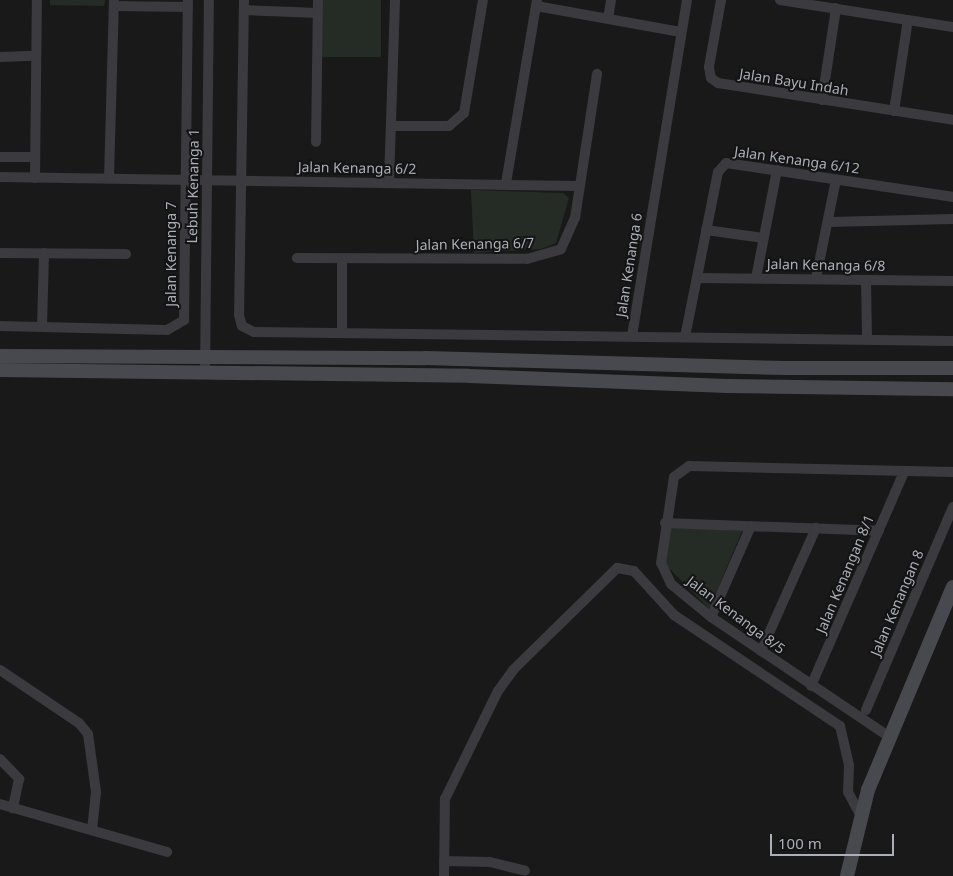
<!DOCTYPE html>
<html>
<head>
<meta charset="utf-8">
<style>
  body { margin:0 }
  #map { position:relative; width:953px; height:876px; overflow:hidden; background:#19191a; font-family:"Noto Sans",sans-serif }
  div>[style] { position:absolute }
  .green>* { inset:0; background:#252c26; transform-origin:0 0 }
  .street>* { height:10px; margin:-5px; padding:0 5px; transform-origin:5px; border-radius:5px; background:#3a3a3f }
  .secondary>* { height:14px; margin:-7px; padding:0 7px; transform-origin:7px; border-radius:7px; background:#48494f }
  span { translate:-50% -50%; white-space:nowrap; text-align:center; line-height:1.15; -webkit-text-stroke:4px #141415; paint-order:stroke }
  .street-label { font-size:14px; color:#acafb8 }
  .scale { position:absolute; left:770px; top:834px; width:124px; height:22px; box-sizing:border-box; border:2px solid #acafb8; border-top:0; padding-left:6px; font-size:15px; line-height:18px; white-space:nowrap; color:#acafb8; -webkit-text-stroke:4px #141415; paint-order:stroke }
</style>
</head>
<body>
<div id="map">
  <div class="green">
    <div style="clip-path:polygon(50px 0,105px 0,104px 6px,50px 5px)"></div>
    <div style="left:320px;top:0;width:61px;height:57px"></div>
    <div style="clip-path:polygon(471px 190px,563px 193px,569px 198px,556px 243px,541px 249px,474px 253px)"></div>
    <div style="clip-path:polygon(670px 526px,742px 531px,709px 609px,665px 564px)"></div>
  </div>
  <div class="street">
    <div style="left:244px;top:0;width:315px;rotate:90.9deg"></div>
    <div style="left:239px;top:315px;width:11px;rotate:75deg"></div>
    <div style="left:242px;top:326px;width:13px;rotate:27deg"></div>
    <div style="left:254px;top:332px;width:699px;rotate:0.74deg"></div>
    <div style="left:721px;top:0;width:68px;rotate:100.2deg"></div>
    <div style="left:709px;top:67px;width:11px;rotate:80deg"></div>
    <div style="left:711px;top:78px;width:9px;rotate:36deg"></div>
    <div style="left:718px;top:83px;width:238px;rotate:8.9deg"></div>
    <div style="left:780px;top:0;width:175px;rotate:8.9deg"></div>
    <div style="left:114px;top:6px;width:74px;rotate:0.8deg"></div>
    <div style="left:536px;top:6px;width:147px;rotate:10.2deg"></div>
    <div style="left:244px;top:10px;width:74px;rotate:2.3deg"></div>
    <div style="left:608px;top:19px;width:19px;rotate:-81deg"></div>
    <div style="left:0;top:57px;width:35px;rotate:-2deg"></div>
    <div style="left:822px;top:100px;width:93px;rotate:-81.3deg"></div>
    <div style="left:894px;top:111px;width:92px;rotate:-81.3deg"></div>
    <div style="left:392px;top:126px;width:57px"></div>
    <div style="left:449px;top:126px;width:20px;rotate:-41deg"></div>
    <div style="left:464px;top:113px;width:115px;rotate:-80.5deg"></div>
    <div style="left:316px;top:142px;width:142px;rotate:-89.2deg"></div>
    <div style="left:0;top:157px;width:34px"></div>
    <div style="left:0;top:177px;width:580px;rotate:0.89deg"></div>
    <div style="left:35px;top:178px;width:178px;rotate:-89.4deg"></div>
    <div style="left:109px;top:178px;width:178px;rotate:-88.4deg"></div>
    <div style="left:389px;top:182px;width:182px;rotate:-88.1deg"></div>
    <div style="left:506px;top:183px;width:186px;rotate:-80.4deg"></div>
    <div style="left:828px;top:222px;width:125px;rotate:-1.4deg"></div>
    <div style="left:706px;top:230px;width:58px;rotate:8deg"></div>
    <div style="left:0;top:253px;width:126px;rotate:0.5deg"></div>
    <div style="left:297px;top:258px;width:230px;rotate:0.2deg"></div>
    <div style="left:527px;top:259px;width:35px;rotate:-16deg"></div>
    <div style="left:561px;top:249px;width:34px;rotate:-66deg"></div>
    <div style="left:575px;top:218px;width:146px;rotate:-81.3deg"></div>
    <div style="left:698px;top:278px;width:255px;rotate:0.7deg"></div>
    <div style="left:756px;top:278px;width:110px;rotate:-79deg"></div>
    <div style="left:816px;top:278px;width:100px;rotate:-78.5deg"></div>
    <div style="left:866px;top:280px;width:59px;rotate:89deg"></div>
    <div style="left:0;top:326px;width:167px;rotate:1.4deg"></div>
    <div style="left:167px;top:330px;width:20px;rotate:-30deg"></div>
    <div style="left:184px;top:320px;width:320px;rotate:-89.3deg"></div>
    <div style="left:42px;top:326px;width:73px;rotate:-88.4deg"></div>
    <div style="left:342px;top:331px;width:72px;rotate:-90deg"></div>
    <div style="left:632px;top:336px;width:340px;rotate:-80.7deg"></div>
    <div style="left:685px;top:337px;width:168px;rotate:-78.7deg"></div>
    <div style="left:718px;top:172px;width:12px;rotate:-48deg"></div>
    <div style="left:726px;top:163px;width:230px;rotate:8.5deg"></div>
    <div style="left:205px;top:373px;width:373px;rotate:-89.4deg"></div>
    <div style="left:665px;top:523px;width:214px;rotate:2.1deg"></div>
    <div style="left:711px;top:617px;width:99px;rotate:-66.3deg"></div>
    <div style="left:761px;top:651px;width:135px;rotate:-65.9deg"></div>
    <div style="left:0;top:670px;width:95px;rotate:33.9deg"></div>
    <div style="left:79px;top:723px;width:14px;rotate:51deg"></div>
    <div style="left:88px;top:734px;width:59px;rotate:82.1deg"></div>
    <div style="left:96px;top:792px;width:38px;rotate:96deg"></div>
    <div style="left:811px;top:686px;width:233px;rotate:-66.5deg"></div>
    <div style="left:866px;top:710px;width:221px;rotate:-66.8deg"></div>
    <div style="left:888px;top:736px;width:213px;rotate:-146.1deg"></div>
    <div style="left:711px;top:617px;width:52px;rotate:-140.5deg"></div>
    <div style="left:671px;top:584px;width:23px;rotate:-115deg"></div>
    <div style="left:661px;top:563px;width:87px;rotate:-81.4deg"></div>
    <div style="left:674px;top:477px;width:19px;rotate:-36deg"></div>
    <div style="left:689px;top:466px;width:264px;rotate:1.3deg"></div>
    <div style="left:0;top:759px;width:28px;rotate:46deg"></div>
    <div style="left:19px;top:779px;width:30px;rotate:102deg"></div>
    <div style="left:0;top:804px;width:174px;rotate:16deg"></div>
    <div style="left:444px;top:861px;width:46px;rotate:1.2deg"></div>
    <div style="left:490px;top:862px;width:36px;rotate:14deg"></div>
    <div style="left:444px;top:876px;width:77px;rotate:-89.3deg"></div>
    <div style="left:445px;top:799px;width:120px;rotate:-63.9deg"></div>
    <div style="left:498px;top:691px;width:26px;rotate:-54deg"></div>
    <div style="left:513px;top:670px;width:146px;rotate:-44.4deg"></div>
    <div style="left:617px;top:568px;width:17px;rotate:10deg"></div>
    <div style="left:634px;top:571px;width:59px;rotate:47.7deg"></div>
    <div style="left:674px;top:615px;width:200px;rotate:33.8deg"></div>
    <div style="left:840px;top:726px;width:40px;rotate:77deg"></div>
    <div style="left:849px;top:765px;width:27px;rotate:92deg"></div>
    <div style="left:848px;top:792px;width:26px;rotate:62deg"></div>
  </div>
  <div class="secondary">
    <div style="left:0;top:356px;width:425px;rotate:0.3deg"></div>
    <div style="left:425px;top:358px;width:360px;rotate:1.6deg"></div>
    <div style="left:785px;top:368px;width:168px"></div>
    <div style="left:0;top:370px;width:469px;rotate:0.7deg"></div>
    <div style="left:469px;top:376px;width:258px;rotate:2.2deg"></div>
    <div style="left:727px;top:386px;width:226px;rotate:0.8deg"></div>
    <div style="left:847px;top:876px;width:89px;rotate:-76.3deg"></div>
    <div style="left:868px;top:790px;width:220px;rotate:-67.3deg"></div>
  </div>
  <div class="street-label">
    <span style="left:794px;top:82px;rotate:9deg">Jalan Bayu Indah</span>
    <span style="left:797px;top:160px;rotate:8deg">Jalan Kenanga 6/12</span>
    <span style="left:357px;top:168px;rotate:1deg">Jalan Kenanga 6/2</span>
    <span style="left:193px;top:186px;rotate:-89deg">Lebuh Kenanga 1</span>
    <span style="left:475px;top:244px;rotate:-1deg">Jalan Kenanga 6/7</span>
    <span style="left:171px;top:254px;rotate:-90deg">Jalan Kenanga 7</span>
    <span style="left:629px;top:265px;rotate:-81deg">Jalan Kenanga 6</span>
    <span style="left:826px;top:265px;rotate:1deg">Jalan Kenanga 6/8</span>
    <span style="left:845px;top:574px;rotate:-67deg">Jalan Kenangan 8/1</span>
    <span style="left:897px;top:603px;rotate:-67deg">Jalan Kenangan 8</span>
    <span style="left:736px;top:615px;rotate:37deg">Jalan Kenanga 8/5</span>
  </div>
  <div class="scale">100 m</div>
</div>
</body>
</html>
